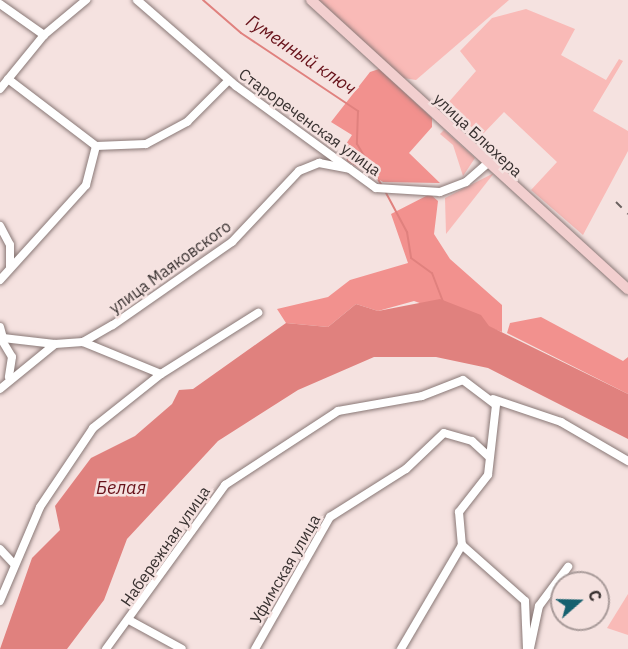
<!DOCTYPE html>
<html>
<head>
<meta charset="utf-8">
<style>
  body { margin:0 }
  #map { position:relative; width:628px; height:649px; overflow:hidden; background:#f5e2e0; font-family:"IBM Plex Sans",sans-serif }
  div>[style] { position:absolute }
  .green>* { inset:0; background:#f9bab7 }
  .forest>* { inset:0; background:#f2918e }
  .water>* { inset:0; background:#e0817e }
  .stream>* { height:2px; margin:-1px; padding:0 1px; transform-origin:1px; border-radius:1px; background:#e0817e }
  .roads { filter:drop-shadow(0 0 2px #897876) drop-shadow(0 0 2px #897876) }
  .minor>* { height:8px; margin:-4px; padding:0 4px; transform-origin:4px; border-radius:4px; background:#fff }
  .secondary>* { height:10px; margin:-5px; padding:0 5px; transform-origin:5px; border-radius:5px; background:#f2cfcf }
  .rail>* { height:2px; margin-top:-1px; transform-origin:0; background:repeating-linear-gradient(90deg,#6b615f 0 8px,transparent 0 16px) }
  span { translate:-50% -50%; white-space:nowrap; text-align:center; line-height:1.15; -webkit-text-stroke:5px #f5e2e0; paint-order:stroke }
  .street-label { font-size:16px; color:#383130 }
  .water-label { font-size:18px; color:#68121a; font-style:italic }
  .north { position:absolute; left:550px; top:571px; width:60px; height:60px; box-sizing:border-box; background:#f5e2e0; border:2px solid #a99b9a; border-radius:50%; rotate:70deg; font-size:16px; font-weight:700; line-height:24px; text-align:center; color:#383130 }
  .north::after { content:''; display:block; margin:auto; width:21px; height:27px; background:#17616f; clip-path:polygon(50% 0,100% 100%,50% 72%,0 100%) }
</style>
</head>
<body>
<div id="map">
  <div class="green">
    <div style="clip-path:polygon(319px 0,509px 0,416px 80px,403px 78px)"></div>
    <div style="clip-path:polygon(526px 9px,575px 29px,561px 55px,606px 80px,619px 59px,623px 61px,593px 111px,628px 131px,628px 151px,583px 235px,531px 190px,557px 162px,504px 112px,481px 136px,447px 104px,476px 71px,460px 51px,492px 18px)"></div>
    <div style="clip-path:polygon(444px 130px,475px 158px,463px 176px,453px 145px,440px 134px)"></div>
    <div style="clip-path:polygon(494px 173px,491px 177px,446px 234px,445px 198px)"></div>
    <div style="clip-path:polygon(628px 594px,628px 635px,607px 628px)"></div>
  </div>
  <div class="forest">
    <div style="clip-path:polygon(379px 69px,432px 118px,432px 127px,409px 153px,440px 183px,383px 182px,347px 161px,344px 147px,352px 135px,331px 122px,370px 72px)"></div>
    <div style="clip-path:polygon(430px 194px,438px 201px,434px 234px,450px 259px,502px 305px,502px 332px,414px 301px,378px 311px,356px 304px,328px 327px,286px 323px,277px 309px,328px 297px,350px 280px,408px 263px,391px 214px)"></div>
    <div style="clip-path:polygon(541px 317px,623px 361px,628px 357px,628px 394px,507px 333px,510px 323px)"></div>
  </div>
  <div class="water">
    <div style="clip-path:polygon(440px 299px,481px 315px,489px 326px,628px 394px,628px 439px,488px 368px,436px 357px,374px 357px,298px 390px,218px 441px,127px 539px,104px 600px,67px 649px,0 649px,32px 558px,60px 530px,55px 506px,91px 458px,135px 436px,172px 404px,179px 390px,193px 389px,286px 323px,328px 327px,356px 304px,378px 311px)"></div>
  </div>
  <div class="stream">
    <div style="left:203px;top:0;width:50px;rotate:41deg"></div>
    <div style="left:241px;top:33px;width:141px;rotate:33.7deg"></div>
    <div style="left:358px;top:111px;width:33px;rotate:92deg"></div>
    <div style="left:357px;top:144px;width:49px;rotate:59.2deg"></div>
    <div style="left:385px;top:191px;width:47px;rotate:61.8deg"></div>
    <div style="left:407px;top:232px;width:26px;rotate:81deg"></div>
    <div style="left:411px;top:258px;width:26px;rotate:36deg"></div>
    <div style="left:432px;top:273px;width:30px;rotate:69deg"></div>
  </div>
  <div class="roads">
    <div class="minor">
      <div style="left:137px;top:0;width:131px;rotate:41deg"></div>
      <div style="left:236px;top:86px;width:173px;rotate:36.1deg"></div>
      <div style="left:376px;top:188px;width:64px;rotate:3.6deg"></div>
      <div style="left:440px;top:192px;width:28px;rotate:-21deg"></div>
      <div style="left:466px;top:182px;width:28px;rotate:-41deg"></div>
      <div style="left:0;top:4px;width:54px;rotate:35.2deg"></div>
      <div style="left:8px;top:79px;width:111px;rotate:37.3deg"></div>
      <div style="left:0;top:89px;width:70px;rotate:-50.8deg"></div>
      <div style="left:44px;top:35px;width:55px;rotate:-39.8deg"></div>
      <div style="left:0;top:226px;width:21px;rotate:62deg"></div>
      <div style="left:10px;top:245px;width:22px;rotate:90deg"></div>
      <div style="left:0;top:280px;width:128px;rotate:-47.8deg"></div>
      <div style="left:86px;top:185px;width:40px;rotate:-75.6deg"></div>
      <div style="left:96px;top:146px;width:50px;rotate:-2.3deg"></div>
      <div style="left:146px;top:144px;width:47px;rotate:-28.2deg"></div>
      <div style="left:187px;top:122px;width:59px;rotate:-45deg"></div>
      <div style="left:0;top:327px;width:11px;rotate:75deg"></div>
      <div style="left:3px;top:338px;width:52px;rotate:6.6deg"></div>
      <div style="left:0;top:337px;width:23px;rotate:59deg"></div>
      <div style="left:12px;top:357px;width:20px;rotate:99deg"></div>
      <div style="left:83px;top:342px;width:84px;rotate:22.3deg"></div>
      <div style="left:0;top:389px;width:71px;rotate:-39.3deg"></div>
      <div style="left:55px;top:344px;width:28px;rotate:-4deg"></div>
      <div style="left:83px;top:342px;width:34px;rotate:-30deg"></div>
      <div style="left:113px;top:325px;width:145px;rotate:-34.9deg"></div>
      <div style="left:232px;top:242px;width:98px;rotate:-46.7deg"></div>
      <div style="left:299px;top:171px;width:22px;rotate:-22deg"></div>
      <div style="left:319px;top:163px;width:31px;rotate:11deg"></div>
      <div style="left:493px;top:399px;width:72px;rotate:18.7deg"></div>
      <div style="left:561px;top:422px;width:78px;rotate:30.2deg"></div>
      <div style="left:462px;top:545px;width:84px;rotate:41.6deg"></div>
      <div style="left:525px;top:601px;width:48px;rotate:87.6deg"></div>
      <div style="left:0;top:549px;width:21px;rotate:47deg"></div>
      <div style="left:0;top:601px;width:102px;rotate:-66.9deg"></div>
      <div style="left:40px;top:507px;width:95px;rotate:-56.1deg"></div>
      <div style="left:93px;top:428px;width:87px;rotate:-38.5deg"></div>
      <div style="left:161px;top:374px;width:115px;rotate:-32.2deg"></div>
      <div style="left:129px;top:620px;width:60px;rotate:28.7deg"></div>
      <div style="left:530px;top:648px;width:43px;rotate:-77.9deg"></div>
      <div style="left:539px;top:606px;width:49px;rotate:-53.4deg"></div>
      <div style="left:106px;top:649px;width:203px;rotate:-54deg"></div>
      <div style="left:225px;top:485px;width:135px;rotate:-33.2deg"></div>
      <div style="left:338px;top:411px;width:85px;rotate:-10.1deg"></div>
      <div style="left:422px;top:396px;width:44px;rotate:-21.3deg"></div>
      <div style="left:463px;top:380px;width:41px;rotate:37.1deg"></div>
      <div style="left:496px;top:405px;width:70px;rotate:96.5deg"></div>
      <div style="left:488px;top:475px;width:47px;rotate:128.1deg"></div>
      <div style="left:459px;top:512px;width:33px;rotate:85deg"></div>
      <div style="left:462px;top:545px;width:121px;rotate:120.4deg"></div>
      <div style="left:255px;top:649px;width:152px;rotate:-60.4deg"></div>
      <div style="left:330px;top:517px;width:90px;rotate:-32.3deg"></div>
      <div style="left:406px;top:469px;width:52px;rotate:-43.5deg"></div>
      <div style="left:444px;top:433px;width:29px;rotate:16deg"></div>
      <div style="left:472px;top:441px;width:23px;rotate:43deg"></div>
    </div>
    <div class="secondary">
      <div style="left:311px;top:0;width:429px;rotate:42.4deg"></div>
    </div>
  </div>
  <div class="rail">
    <div style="left:616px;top:202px;width:17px;rotate:45deg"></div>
  </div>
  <div class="street-label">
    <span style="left:310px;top:122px;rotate:36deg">Старореченская улица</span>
    <span style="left:478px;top:135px;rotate:43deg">улица Блюхера</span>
    <span style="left:170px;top:267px;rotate:-36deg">улица Маяковского</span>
    <span style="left:165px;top:546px;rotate:-55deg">Набережная улица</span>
    <span style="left:285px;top:569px;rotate:-60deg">Уфимская улица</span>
  </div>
  <div class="water-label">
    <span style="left:301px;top:55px;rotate:34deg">Гуменный ключ</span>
    <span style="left:121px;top:488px">Белая</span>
  </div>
  <div class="north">С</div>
</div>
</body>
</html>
